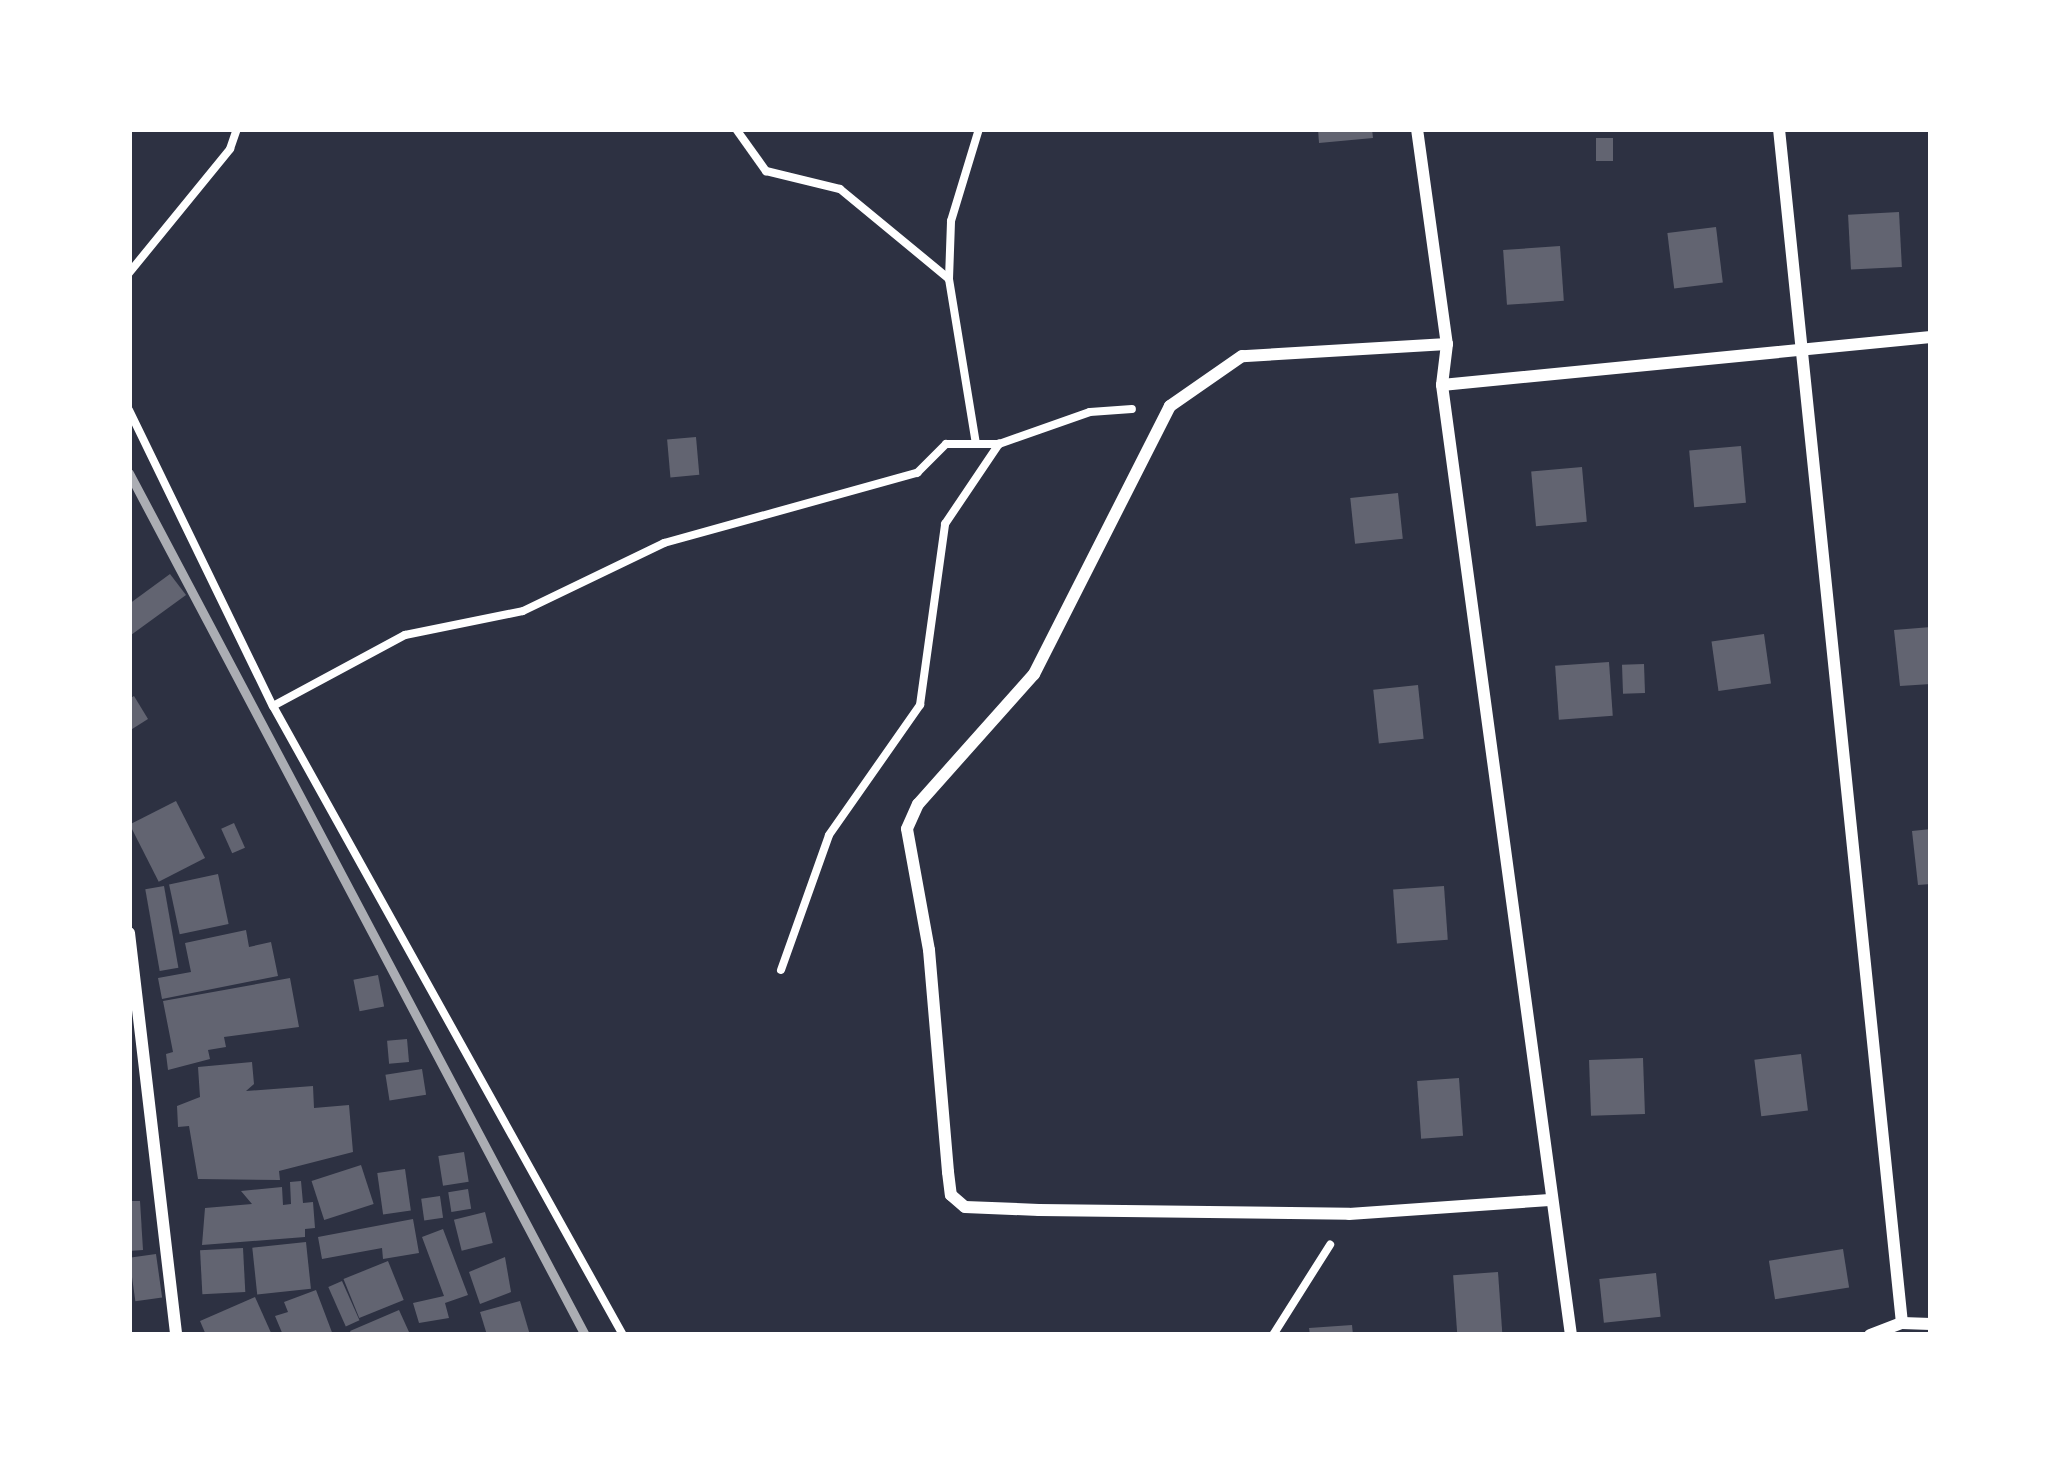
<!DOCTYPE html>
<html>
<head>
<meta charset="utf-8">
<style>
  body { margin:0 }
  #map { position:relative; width:2060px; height:1464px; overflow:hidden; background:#2d3142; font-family:"Space Grotesk",sans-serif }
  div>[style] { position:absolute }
  .building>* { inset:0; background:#626471; transform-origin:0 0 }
  .path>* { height:8px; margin:-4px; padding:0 4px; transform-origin:4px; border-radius:4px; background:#fff }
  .minor>* { height:12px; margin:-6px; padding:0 6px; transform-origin:6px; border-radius:6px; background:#fff }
  .rail>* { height:9px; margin:-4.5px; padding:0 4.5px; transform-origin:4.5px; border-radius:4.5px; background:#abadb3 }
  span { translate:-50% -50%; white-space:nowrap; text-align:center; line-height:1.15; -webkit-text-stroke:9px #fff; paint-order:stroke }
  .frame { position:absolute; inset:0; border:132px solid #fff; pointer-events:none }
</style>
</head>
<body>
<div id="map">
  <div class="building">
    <div style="clip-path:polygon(1318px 129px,1372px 129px,1373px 138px,1319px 143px)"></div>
    <div style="left:1596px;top:138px;width:17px;height:23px"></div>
    <div style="left:1899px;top:212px;width:55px;height:51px;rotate:87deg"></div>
    <div style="left:1716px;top:227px;width:56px;height:49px;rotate:83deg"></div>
    <div style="left:1560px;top:246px;width:55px;height:57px;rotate:86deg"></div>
    <div style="left:696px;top:437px;width:38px;height:29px;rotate:85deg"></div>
    <div style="left:1741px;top:446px;width:57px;height:52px;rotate:85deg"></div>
    <div style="left:1582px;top:467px;width:55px;height:51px;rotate:85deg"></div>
    <div style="left:1398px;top:493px;width:46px;height:48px;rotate:84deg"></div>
    <div style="clip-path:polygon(170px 574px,186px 595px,131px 635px,129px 604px)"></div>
    <div style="clip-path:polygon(1931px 627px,1931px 684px,1900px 686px,1894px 630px)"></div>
    <div style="left:1764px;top:634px;width:50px;height:53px;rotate:82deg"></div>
    <div style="left:1609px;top:662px;width:54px;height:54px;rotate:86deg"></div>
    <div style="left:1644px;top:664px;width:29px;height:22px;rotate:88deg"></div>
    <div style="left:1418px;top:685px;width:54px;height:45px;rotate:84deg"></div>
    <div style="clip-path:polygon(134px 696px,148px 719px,129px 731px,129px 699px)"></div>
    <div style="left:176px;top:801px;width:64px;height:52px;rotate:63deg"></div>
    <div style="left:234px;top:823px;width:27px;height:14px;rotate:66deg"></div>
    <div style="clip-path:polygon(1931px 829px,1931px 884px,1918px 885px,1912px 831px)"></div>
    <div style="left:218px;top:874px;width:51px;height:50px;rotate:78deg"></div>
    <div style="left:164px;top:886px;width:83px;height:19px;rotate:80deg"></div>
    <div style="left:1444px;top:886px;width:54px;height:51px;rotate:86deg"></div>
    <div style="clip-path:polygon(246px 930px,249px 947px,271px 942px,278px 976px,162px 999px,158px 978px,191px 972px,185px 943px)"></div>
    <div style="left:378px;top:975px;width:32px;height:25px;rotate:79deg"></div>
    <div style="clip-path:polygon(290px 978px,299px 1027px,224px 1037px,226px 1047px,208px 1050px,210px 1059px,168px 1070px,166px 1054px,173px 1052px,163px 1001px)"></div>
    <div style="left:407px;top:1039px;width:23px;height:20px;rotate:85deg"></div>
    <div style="left:1801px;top:1054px;width:57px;height:47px;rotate:83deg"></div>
    <div style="left:1643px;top:1058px;width:56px;height:54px;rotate:88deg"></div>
    <div style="clip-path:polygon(252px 1062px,254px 1084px,246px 1091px,313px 1086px,314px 1108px,349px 1105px,353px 1152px,279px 1171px,280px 1180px,198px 1179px,189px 1126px,178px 1127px,177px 1106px,200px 1097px,198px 1067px)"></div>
    <div style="left:422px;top:1069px;width:26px;height:37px;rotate:81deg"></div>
    <div style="left:1459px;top:1078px;width:58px;height:42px;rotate:86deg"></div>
    <div style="left:464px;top:1152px;width:30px;height:26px;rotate:81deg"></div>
    <div style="left:361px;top:1165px;width:41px;height:52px;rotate:72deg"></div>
    <div style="left:405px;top:1169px;width:42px;height:28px;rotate:82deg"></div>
    <div style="clip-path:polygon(301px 1181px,303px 1203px,313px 1202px,315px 1228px,305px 1229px,305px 1237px,202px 1245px,205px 1208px,252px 1204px,241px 1191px,282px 1187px,283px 1205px,291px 1204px,290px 1182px)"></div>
    <div style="left:468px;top:1189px;width:20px;height:20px;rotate:81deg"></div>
    <div style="left:440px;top:1196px;width:22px;height:19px;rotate:82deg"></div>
    <div style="clip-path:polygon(129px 1201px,140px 1201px,143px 1250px,129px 1251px)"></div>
    <div style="left:485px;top:1212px;width:32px;height:32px;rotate:76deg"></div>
    <div style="clip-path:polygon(413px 1219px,419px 1253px,383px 1259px,382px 1248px,322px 1259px,318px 1237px)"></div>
    <div style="clip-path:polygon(443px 1229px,468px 1295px,445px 1303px,449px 1318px,419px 1323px,413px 1303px,444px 1296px,422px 1237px)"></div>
    <div style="left:306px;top:1242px;width:47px;height:54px;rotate:84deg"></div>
    <div style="left:243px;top:1248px;width:44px;height:43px;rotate:87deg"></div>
    <div style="left:1843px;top:1249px;width:39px;height:75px;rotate:81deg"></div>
    <div style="left:156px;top:1254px;width:44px;height:27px;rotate:82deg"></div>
    <div style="clip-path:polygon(505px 1257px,511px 1292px,480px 1304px,469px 1272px)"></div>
    <div style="left:388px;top:1261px;width:42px;height:48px;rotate:68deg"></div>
    <div style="left:1498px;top:1272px;width:63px;height:45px;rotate:86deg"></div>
    <div style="left:1656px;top:1273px;width:44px;height:57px;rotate:84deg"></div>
    <div style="left:342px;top:1281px;width:43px;height:15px;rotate:66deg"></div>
    <div style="clip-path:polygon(316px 1290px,333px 1335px,283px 1335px,275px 1316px,288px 1312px,284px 1302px)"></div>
    <div style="clip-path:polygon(255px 1297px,272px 1335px,206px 1335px,200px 1321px)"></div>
    <div style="clip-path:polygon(520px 1301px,530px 1335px,487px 1335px,480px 1312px)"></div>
    <div style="clip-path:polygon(399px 1310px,409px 1332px,352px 1335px,350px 1331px)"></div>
    <div style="clip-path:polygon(1352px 1325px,1353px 1335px,1310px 1335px,1309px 1328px)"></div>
  </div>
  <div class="path">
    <div style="left:736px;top:129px;width:52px;rotate:54.5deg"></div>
    <div style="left:766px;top:171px;width:76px;rotate:13.7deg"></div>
    <div style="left:840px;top:189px;width:140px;rotate:39.5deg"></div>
    <div style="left:129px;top:273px;width:160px;rotate:-50.8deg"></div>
    <div style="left:230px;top:149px;width:21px;rotate:-71deg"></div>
    <div style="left:129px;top:410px;width:329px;rotate:64.1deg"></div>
    <div style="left:273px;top:706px;width:720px;rotate:60.91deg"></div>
    <div style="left:976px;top:444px;width:167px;rotate:-99.3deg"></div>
    <div style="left:949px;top:279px;width:58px;rotate:-88deg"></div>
    <div style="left:951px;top:221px;width:96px;rotate:-73.1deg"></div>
    <div style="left:273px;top:706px;width:150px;rotate:-28.3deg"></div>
    <div style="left:405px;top:635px;width:120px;rotate:-11.5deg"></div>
    <div style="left:523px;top:611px;width:157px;rotate:-25.7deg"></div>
    <div style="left:664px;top:543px;width:263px;rotate:-15.5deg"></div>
    <div style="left:917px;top:473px;width:41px;rotate:-45deg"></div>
    <div style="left:946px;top:444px;width:53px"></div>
    <div style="left:781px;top:970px;width:143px;rotate:-70.4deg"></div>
    <div style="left:829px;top:835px;width:159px;rotate:-55deg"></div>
    <div style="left:920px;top:705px;width:183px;rotate:-82.1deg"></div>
    <div style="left:945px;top:524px;width:97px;rotate:-56deg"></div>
    <div style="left:999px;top:444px;width:96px;rotate:-19.4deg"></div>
    <div style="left:1090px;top:412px;width:42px;rotate:-4.1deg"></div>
    <div style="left:1273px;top:1335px;width:107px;rotate:-57.7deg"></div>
  </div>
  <div class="minor">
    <div style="left:1417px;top:129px;width:217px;rotate:82.1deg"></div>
    <div style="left:1447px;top:344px;width:41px;rotate:97deg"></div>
    <div style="left:1442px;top:385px;width:959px;rotate:82.27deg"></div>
    <div style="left:1779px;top:129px;width:1200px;rotate:84.12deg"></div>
    <div style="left:1447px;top:344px;width:205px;rotate:176.6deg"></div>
    <div style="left:1242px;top:356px;width:88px;rotate:145.2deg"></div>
    <div style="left:1170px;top:406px;width:301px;rotate:116.9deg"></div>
    <div style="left:1034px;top:674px;width:174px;rotate:131.7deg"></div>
    <div style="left:918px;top:804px;width:27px;rotate:114deg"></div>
    <div style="left:907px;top:829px;width:123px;rotate:79.7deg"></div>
    <div style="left:929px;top:950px;width:223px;rotate:85.1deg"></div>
    <div style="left:948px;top:1172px;width:23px;rotate:83deg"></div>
    <div style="left:951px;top:1195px;width:18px;rotate:41deg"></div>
    <div style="left:965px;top:1207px;width:74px;rotate:2.3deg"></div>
    <div style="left:1039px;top:1210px;width:310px;rotate:0.7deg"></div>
    <div style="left:1349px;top:1214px;width:201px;rotate:-4deg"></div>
    <div style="left:1442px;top:385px;width:491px;rotate:-5.6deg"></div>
    <div style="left:129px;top:933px;width:405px;rotate:83.3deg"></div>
    <div style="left:1870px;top:1335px;width:34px;rotate:-21deg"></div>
    <div style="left:1902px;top:1323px;width:29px;rotate:2deg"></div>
  </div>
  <div class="rail">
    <div style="left:129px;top:473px;width:975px;rotate:62.12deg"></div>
  </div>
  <div class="frame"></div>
</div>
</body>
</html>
